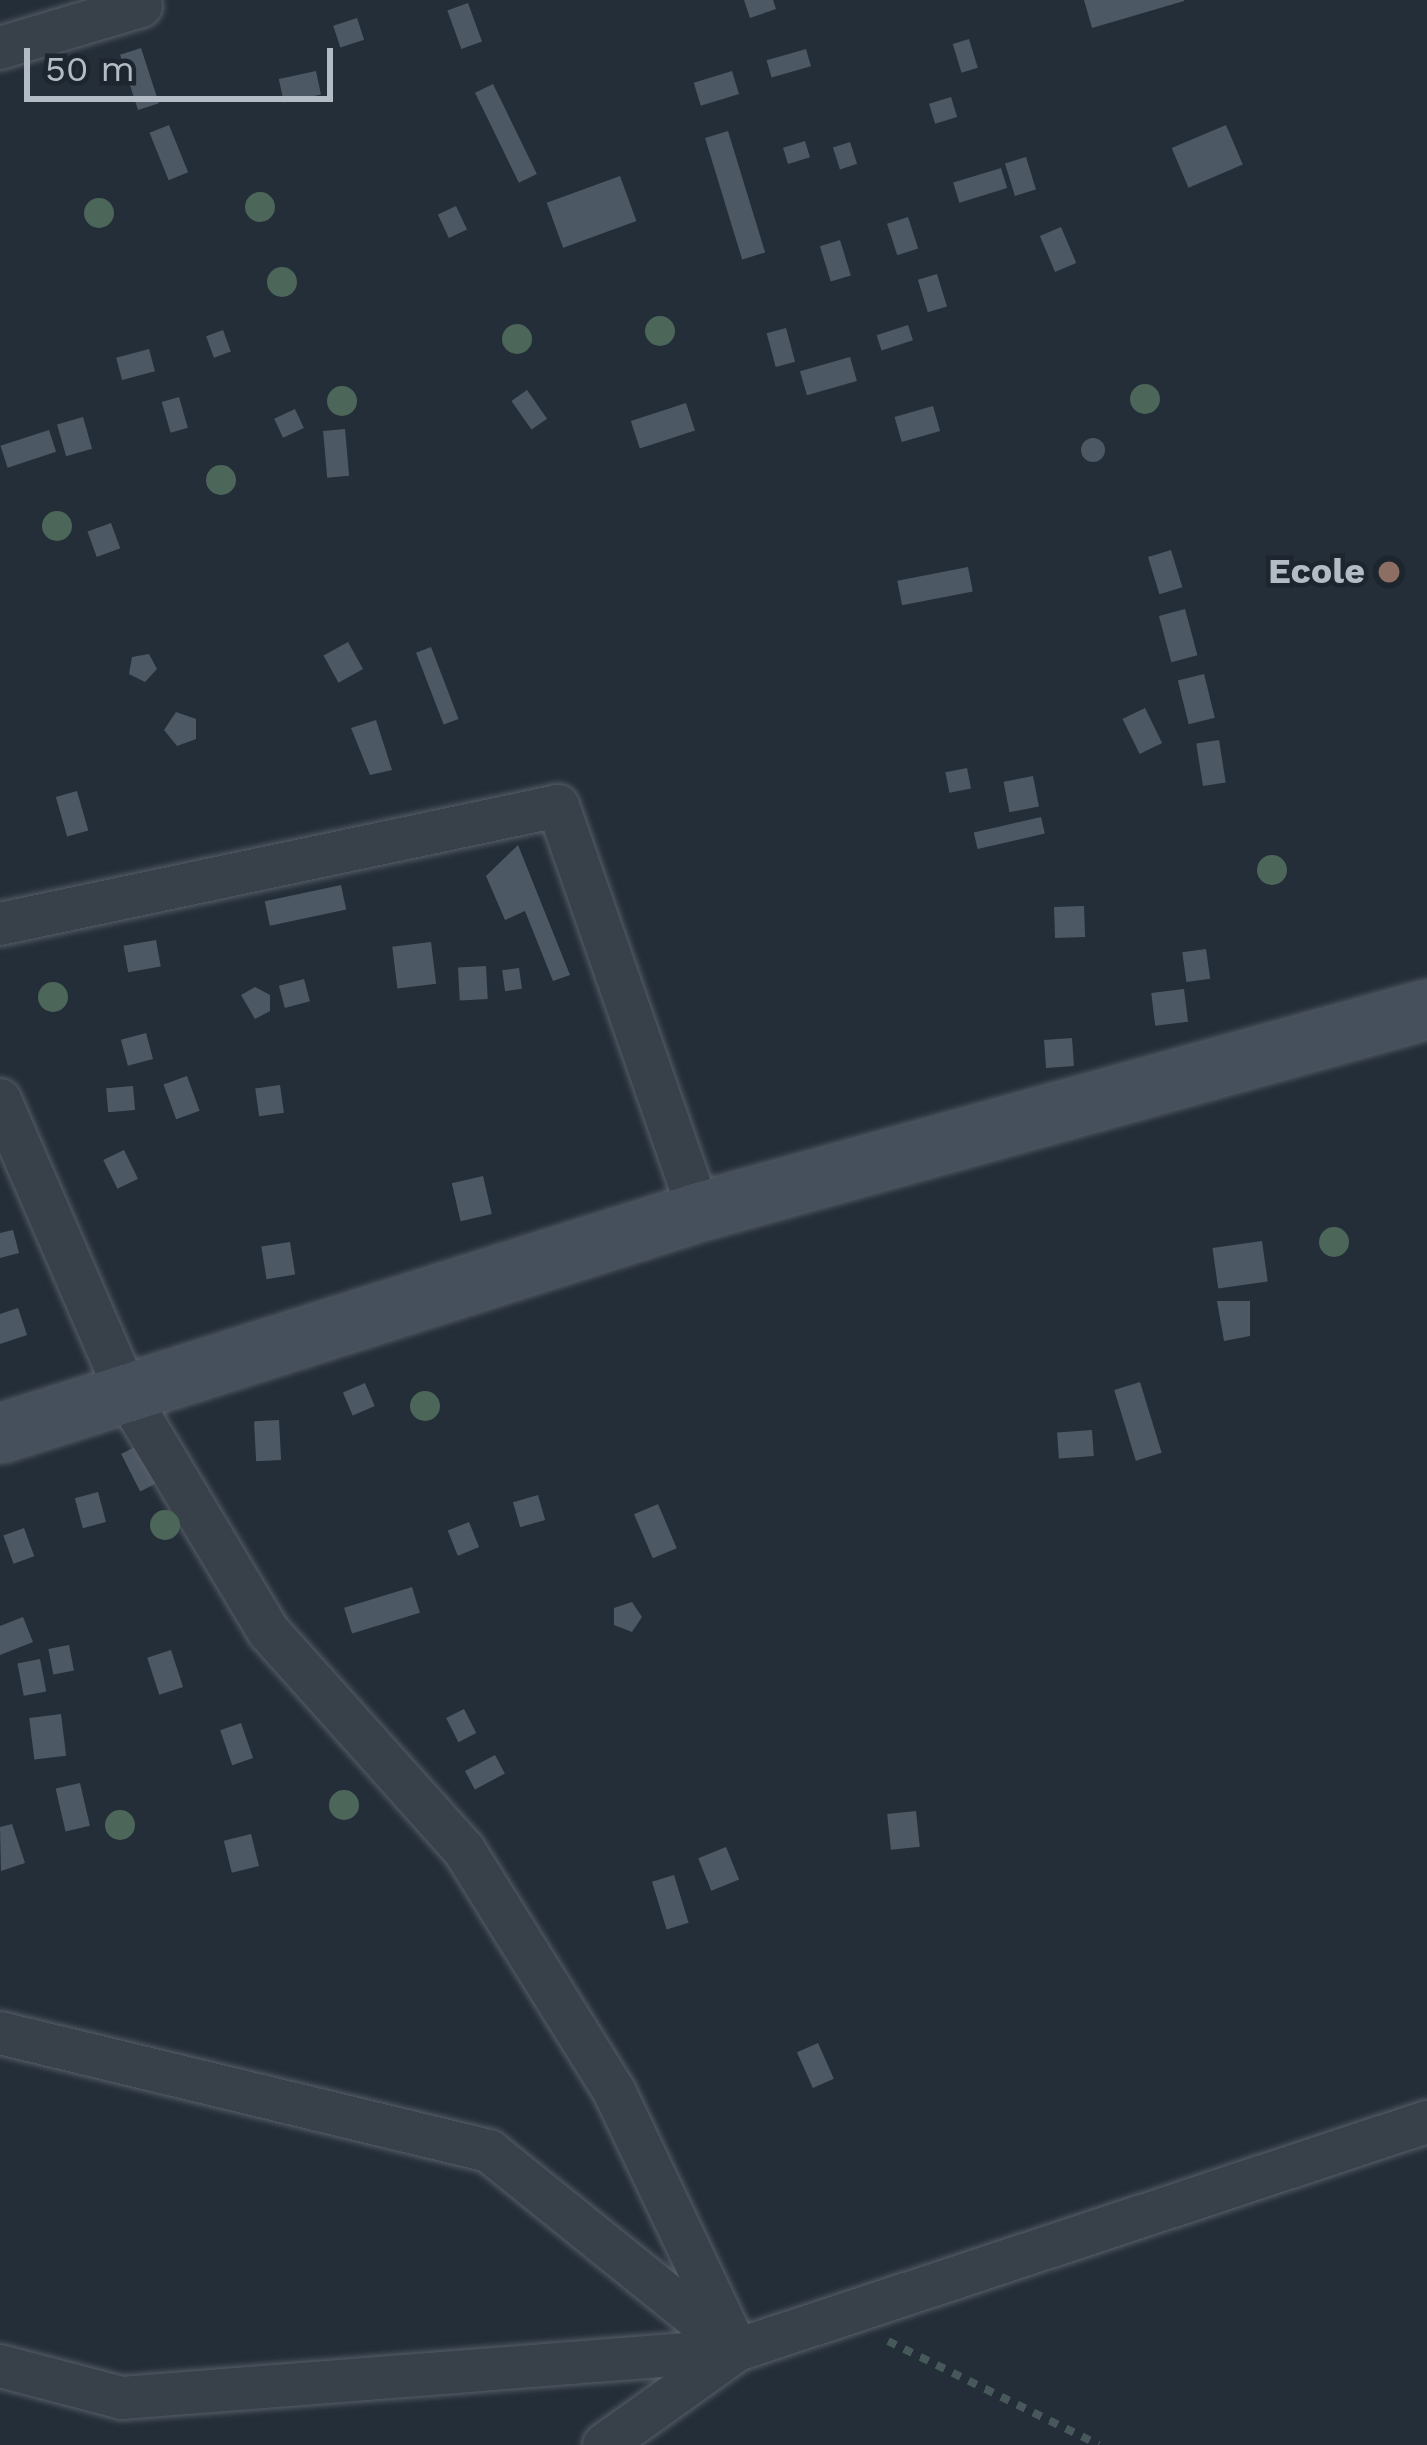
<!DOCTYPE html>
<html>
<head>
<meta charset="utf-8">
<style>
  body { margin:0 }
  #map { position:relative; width:1427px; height:2445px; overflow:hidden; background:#242e39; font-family:"Work Sans",sans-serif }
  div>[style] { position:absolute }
  .building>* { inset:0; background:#4d5865; transform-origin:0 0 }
  .round { border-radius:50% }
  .path>* { height:8px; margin-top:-4px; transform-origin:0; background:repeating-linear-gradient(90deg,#465859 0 9px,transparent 0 18px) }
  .roads { filter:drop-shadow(0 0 3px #565e67) drop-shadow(0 0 3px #565e67) }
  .minor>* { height:42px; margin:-21px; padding:0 21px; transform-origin:21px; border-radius:21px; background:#38404a }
  .secondary>* { height:57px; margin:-28.5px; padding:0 28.5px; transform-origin:28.5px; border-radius:28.5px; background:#464f5c }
  .trees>* { width:30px; height:30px; margin:-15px; border-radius:50%; background:#4c6659 }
  .dots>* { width:33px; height:33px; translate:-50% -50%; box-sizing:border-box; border:6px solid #1d252e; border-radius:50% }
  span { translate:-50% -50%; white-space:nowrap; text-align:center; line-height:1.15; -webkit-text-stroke:9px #1d252e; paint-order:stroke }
  .poi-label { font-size:36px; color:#b3bbc5; font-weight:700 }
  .right { translate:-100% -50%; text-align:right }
  .scale { position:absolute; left:24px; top:48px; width:309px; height:54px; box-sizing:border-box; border:6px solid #b3bbc5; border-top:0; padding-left:15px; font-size:36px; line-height:42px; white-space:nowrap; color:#b3bbc5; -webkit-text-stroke:9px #1d252e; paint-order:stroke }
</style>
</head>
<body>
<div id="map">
  <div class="building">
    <div style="clip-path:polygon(744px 0,773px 0,776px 9px,750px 18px)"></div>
    <div style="clip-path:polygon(1084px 0,1184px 0,1184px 1px,1092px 28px)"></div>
    <div style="left:468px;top:3px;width:41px;height:22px;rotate:70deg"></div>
    <div style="left:357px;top:18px;width:23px;height:25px;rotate:72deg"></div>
    <div style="left:969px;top:39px;width:30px;height:17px;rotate:73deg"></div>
    <div style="left:141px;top:48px;width:58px;height:22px;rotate:72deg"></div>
    <div style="left:806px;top:49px;width:18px;height:41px;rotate:74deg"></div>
    <div style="left:316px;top:71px;width:24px;height:38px;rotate:78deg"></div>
    <div style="left:732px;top:71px;width:24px;height:40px;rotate:73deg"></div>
    <div style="left:493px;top:84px;width:100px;height:20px;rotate:64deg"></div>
    <div style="left:951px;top:97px;width:21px;height:23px;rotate:73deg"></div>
    <div style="left:169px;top:125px;width:51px;height:21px;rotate:68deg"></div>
    <div style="left:1226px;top:125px;width:43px;height:59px;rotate:67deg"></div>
    <div style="left:728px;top:131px;width:127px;height:24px;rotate:73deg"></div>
    <div style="left:805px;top:141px;width:17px;height:23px;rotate:73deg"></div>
    <div style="left:850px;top:142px;width:23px;height:18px;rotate:72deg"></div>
    <div style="left:1026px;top:157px;width:34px;height:22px;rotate:73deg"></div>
    <div style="left:1001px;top:168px;width:21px;height:50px;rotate:73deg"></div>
    <div style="left:620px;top:176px;width:48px;height:78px;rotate:70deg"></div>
    <div style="left:456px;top:206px;width:26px;height:20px;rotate:65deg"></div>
    <div style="left:908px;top:217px;width:33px;height:22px;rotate:72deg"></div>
    <div style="left:1061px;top:227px;width:39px;height:23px;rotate:67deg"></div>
    <div style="left:840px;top:240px;width:37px;height:21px;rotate:73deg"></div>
    <div style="left:937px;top:274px;width:34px;height:20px;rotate:73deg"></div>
    <div style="left:908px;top:325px;width:16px;height:33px;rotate:72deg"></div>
    <div style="left:786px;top:328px;width:35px;height:20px;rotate:75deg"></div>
    <div style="left:223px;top:330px;width:23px;height:18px;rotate:70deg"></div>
    <div style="left:149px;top:349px;width:23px;height:34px;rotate:75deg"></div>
    <div style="left:850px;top:357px;width:25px;height:52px;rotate:74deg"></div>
    <div style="left:527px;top:390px;width:35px;height:19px;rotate:55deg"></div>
    <div style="left:179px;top:397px;width:32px;height:18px;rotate:74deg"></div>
    <div style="left:686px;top:403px;width:29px;height:58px;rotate:72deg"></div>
    <div style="left:933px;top:406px;width:26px;height:40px;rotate:74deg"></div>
    <div style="left:295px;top:409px;width:21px;height:23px;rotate:65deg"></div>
    <div style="left:83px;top:417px;width:33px;height:27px;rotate:74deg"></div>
    <div style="left:345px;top:429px;width:47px;height:22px;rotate:85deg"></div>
    <div style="left:49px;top:430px;width:23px;height:51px;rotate:72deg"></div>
    <div class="round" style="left:1081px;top:438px;width:24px;height:24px"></div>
    <div style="left:111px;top:523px;width:27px;height:25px;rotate:70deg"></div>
    <div style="left:1171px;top:550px;width:39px;height:24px;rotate:73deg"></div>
    <div style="left:968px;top:567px;width:25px;height:72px;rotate:79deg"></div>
    <div style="left:1185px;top:609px;width:48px;height:27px;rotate:75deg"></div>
    <div style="left:348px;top:642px;width:31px;height:28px;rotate:61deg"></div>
    <div style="left:431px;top:647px;width:77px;height:16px;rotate:69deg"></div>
    <div style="clip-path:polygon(149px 654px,157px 669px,145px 682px,129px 674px,132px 657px)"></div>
    <div style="left:1204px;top:674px;width:45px;height:27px;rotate:76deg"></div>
    <div style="left:1145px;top:708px;width:39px;height:25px;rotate:64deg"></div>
    <div style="clip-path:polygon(176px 712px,196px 719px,196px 739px,177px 746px,164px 730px)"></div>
    <div style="clip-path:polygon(376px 720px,392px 770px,370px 775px,351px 728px)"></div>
    <div style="left:1219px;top:740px;width:43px;height:23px;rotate:81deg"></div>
    <div style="left:967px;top:768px;width:21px;height:22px;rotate:79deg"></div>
    <div style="left:1033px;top:776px;width:31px;height:30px;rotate:79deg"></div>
    <div style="left:77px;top:791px;width:41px;height:22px;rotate:74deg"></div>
    <div style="left:1041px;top:817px;width:17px;height:69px;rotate:77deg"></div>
    <div style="clip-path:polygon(518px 845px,570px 975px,553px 981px,525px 911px,505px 920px,486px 876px)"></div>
    <div style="left:341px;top:885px;width:25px;height:78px;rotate:78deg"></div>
    <div style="left:1084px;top:906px;width:31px;height:30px;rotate:88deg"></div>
    <div style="left:156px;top:940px;width:27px;height:33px;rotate:80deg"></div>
    <div style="left:431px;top:942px;width:42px;height:39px;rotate:83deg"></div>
    <div style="left:1206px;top:949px;width:30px;height:24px;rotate:82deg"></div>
    <div style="left:486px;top:966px;width:33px;height:28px;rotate:87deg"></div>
    <div style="left:519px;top:968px;width:21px;height:17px;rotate:82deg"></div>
    <div style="left:304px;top:979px;width:23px;height:26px;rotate:75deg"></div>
    <div style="clip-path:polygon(255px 987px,270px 995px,270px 1011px,255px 1019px,241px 995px)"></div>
    <div style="left:1184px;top:989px;width:33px;height:33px;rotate:83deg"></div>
    <div style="left:146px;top:1033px;width:27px;height:26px;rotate:75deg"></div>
    <div style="left:1072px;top:1038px;width:28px;height:28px;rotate:86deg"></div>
    <div style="left:187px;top:1076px;width:37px;height:25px;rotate:70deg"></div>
    <div style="left:280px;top:1085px;width:28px;height:25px;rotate:82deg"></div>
    <div style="left:133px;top:1086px;width:24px;height:27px;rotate:85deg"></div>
    <div style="left:124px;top:1150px;width:32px;height:23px;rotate:64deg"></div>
    <div style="left:483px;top:1176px;width:39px;height:32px;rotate:77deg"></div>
    <div style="clip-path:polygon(13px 1230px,19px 1253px,0 1258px,0 1233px)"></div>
    <div style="left:1262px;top:1241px;width:41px;height:50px;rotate:82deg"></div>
    <div style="left:290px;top:1242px;width:33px;height:29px;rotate:81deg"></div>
    <div style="clip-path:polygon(1217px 1301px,1250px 1301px,1250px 1336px,1224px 1341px)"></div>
    <div style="clip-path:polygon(18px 1308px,27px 1335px,0 1344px,0 1314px)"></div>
    <div style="left:1140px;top:1382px;width:74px;height:27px;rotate:73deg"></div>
    <div style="left:365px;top:1383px;width:25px;height:24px;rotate:67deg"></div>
    <div style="left:279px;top:1420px;width:40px;height:25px;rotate:87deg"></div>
    <div style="left:1092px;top:1430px;width:26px;height:35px;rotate:86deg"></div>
    <div style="left:139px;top:1445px;width:42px;height:20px;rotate:63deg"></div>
    <div style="left:98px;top:1492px;width:31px;height:24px;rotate:75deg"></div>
    <div style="left:538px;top:1495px;width:26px;height:26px;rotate:74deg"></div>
    <div style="left:658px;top:1504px;width:48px;height:26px;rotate:67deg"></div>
    <div style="left:469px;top:1522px;width:27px;height:23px;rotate:68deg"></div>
    <div style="left:24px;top:1528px;width:30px;height:22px;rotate:70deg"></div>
    <div style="left:412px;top:1587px;width:27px;height:71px;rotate:73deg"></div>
    <div style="clip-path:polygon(632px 1602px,642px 1617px,632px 1632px,614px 1625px,614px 1608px)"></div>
    <div style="clip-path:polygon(23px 1617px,33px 1642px,0 1655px,0 1626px)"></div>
    <div style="left:69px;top:1645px;width:26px;height:21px;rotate:79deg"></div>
    <div style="left:171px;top:1650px;width:39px;height:25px;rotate:72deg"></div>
    <div style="left:40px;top:1659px;width:33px;height:23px;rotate:79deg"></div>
    <div style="left:464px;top:1709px;width:27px;height:20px;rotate:63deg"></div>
    <div style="left:61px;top:1714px;width:42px;height:32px;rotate:83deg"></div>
    <div style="left:241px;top:1723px;width:37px;height:22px;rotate:71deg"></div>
    <div style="left:495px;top:1755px;width:21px;height:34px;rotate:62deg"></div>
    <div style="left:80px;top:1783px;width:44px;height:25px;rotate:77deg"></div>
    <div style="left:916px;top:1811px;width:36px;height:29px;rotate:84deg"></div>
    <div style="clip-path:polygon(12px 1824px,25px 1863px,1px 1871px,0 1827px)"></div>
    <div style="left:251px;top:1834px;width:33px;height:28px;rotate:76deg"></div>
    <div style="left:726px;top:1847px;width:35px;height:30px;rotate:68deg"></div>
    <div style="left:674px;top:1875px;width:50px;height:23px;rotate:73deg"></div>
    <div style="left:818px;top:2043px;width:39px;height:23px;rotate:66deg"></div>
  </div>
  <div class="path">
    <div style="left:888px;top:2341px;width:235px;rotate:26.2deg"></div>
  </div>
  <div class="roads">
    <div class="minor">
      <div style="left:0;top:48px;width:147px;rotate:-16.6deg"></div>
      <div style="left:0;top:924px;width:570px;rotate:-11.94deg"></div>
      <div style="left:558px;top:806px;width:429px;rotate:70.8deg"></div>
      <div style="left:0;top:1100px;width:327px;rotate:66.6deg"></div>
      <div style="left:130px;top:1400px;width:270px;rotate:59.1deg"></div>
      <div style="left:269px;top:1632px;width:292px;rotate:48.2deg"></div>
      <div style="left:464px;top:1850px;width:286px;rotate:58.1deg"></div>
      <div style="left:615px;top:2093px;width:284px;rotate:64.6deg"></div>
      <div style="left:0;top:2033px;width:503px;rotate:13.57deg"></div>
      <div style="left:489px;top:2151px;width:306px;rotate:38.9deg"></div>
      <div style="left:0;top:2366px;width:126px;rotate:14.7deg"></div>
      <div style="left:122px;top:2398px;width:617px;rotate:-4.46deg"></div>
      <div style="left:737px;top:2350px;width:727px;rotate:-18.29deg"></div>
      <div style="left:604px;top:2445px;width:162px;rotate:-35.5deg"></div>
    </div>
    <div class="secondary">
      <div style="left:0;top:1433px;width:733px;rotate:-17.62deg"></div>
      <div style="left:699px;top:1211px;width:756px;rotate:-15.51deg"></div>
    </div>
  </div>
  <div class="trees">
    <div style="left:260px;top:207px"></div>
    <div style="left:99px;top:213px"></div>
    <div style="left:282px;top:282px"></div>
    <div style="left:660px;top:331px"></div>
    <div style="left:517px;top:339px"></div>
    <div style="left:1145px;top:399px"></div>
    <div style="left:342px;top:401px"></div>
    <div style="left:221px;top:480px"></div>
    <div style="left:57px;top:526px"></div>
    <div style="left:1272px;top:870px"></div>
    <div style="left:53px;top:997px"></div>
    <div style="left:1334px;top:1242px"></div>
    <div style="left:425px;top:1406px"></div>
    <div style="left:165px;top:1525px"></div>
    <div style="left:344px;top:1805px"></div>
    <div style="left:120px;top:1825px"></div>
  </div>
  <div class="dots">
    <div style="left:1389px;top:572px;background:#8d6e63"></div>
  </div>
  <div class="poi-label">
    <span class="right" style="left:1365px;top:572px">Ecole</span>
  </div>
  <div class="scale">50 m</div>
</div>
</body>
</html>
